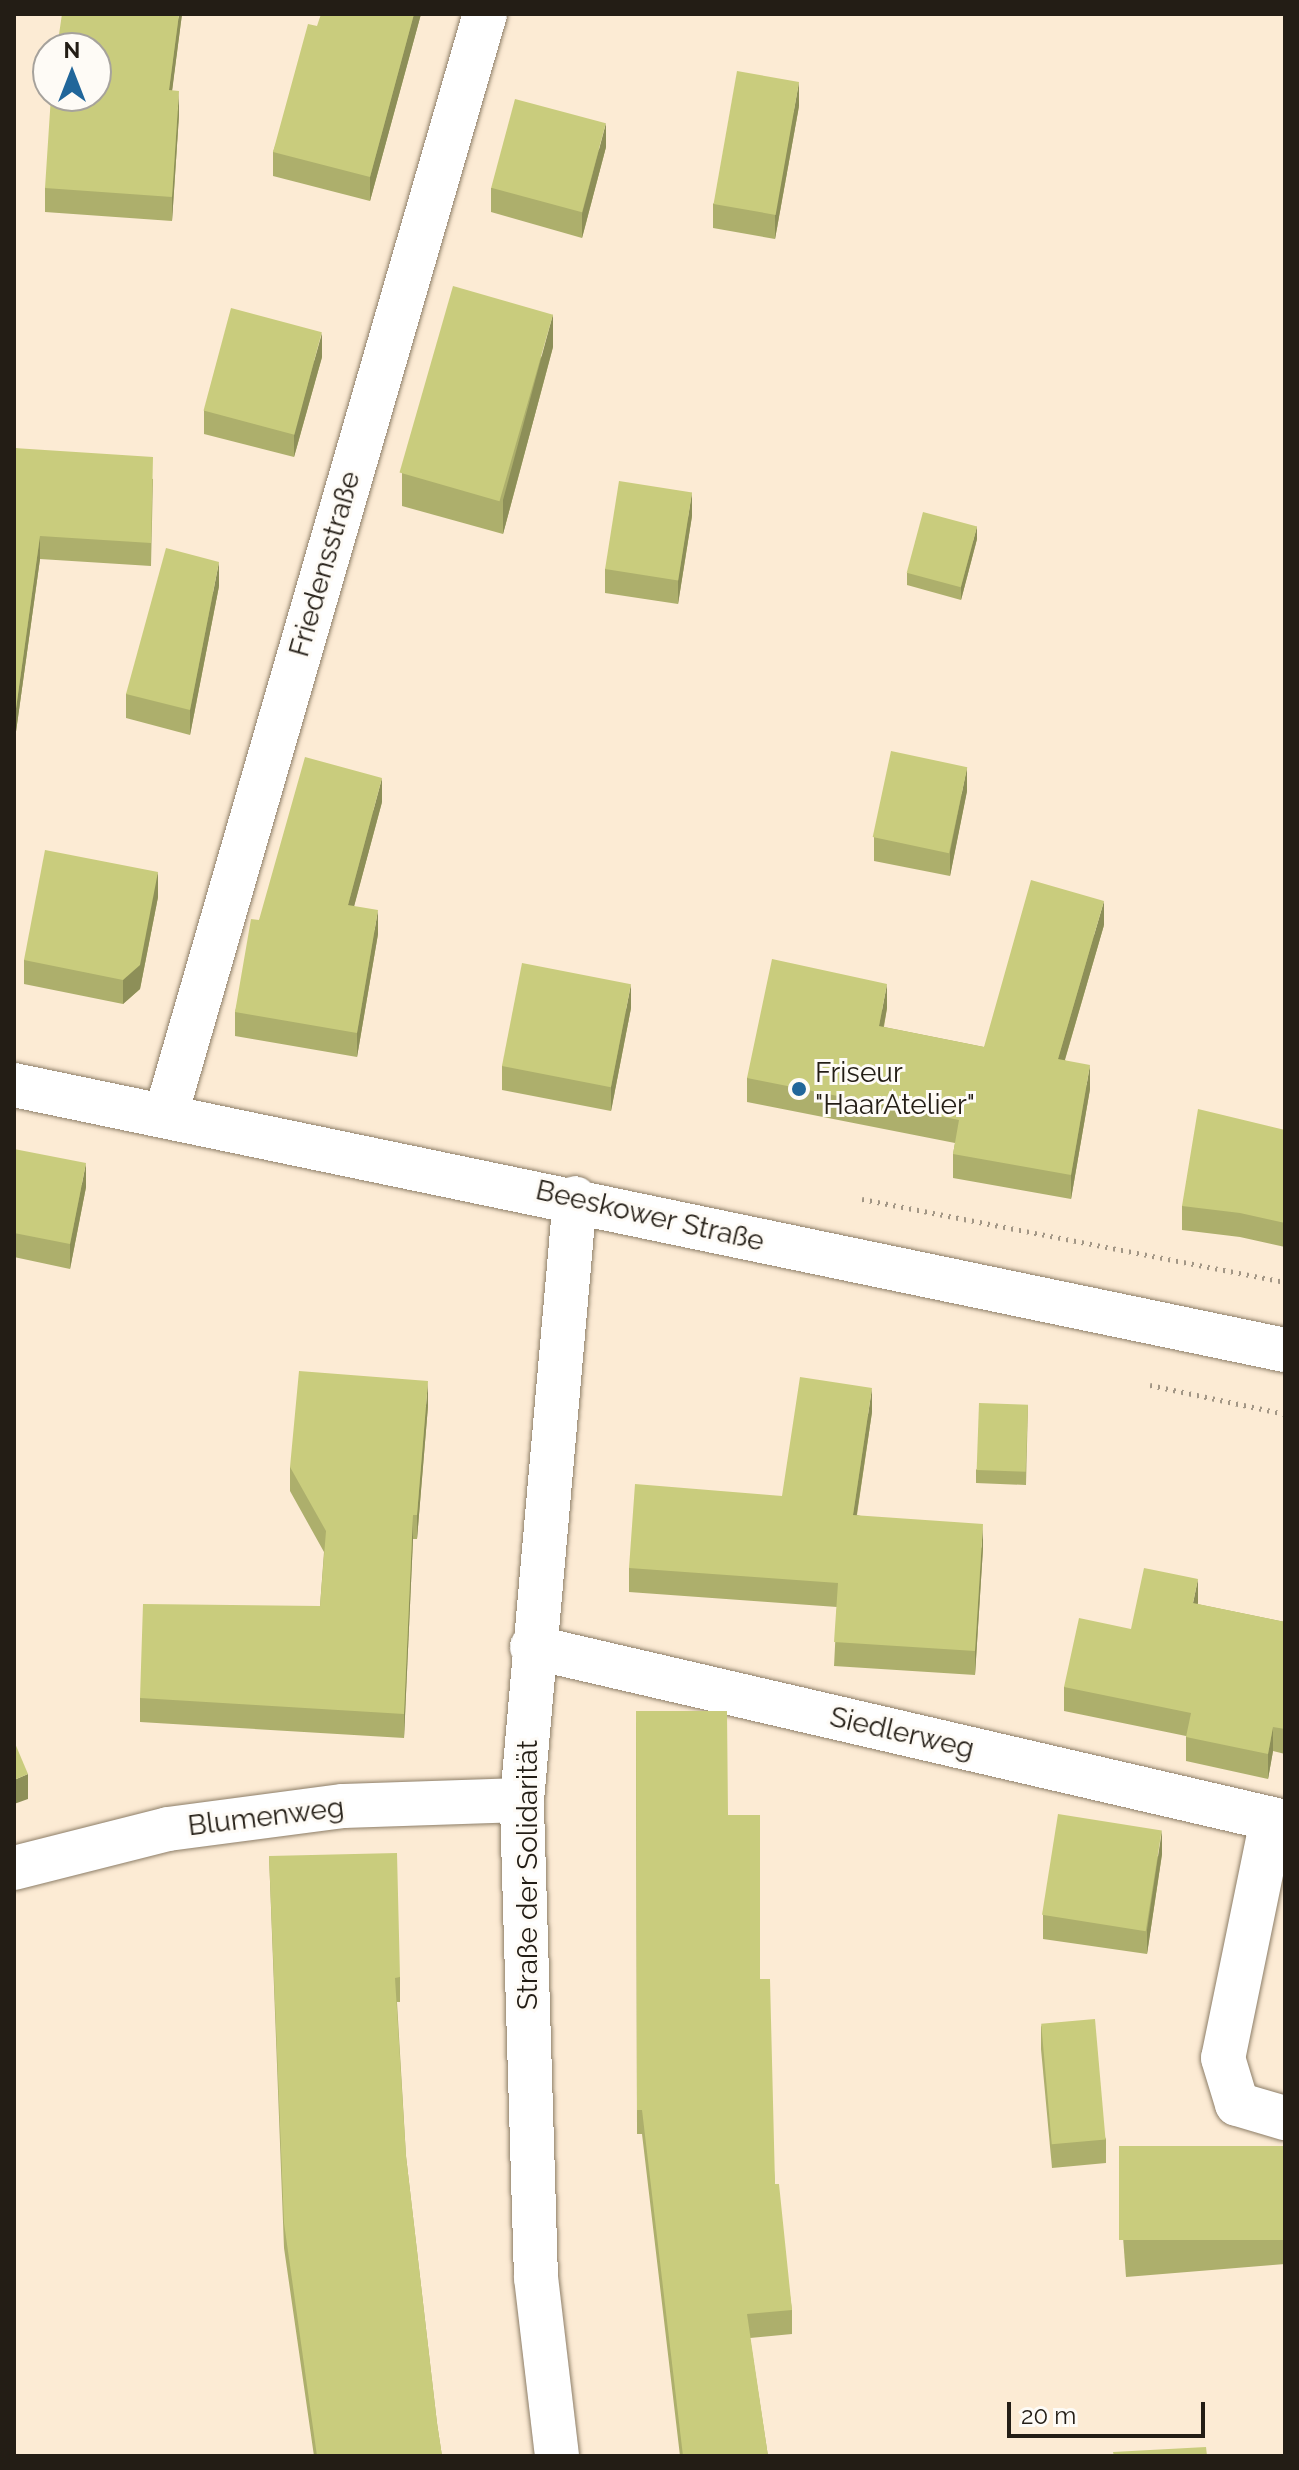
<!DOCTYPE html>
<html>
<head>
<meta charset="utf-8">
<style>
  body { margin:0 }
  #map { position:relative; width:1299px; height:2470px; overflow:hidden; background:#fcebd4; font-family:Raleway,sans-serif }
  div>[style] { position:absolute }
  .path>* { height:5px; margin-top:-2.5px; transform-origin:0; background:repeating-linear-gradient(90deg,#a29685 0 2px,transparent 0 8px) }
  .roads { filter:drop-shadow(0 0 2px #8d7e68) drop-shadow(0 0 2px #8d7e68) }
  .minor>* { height:44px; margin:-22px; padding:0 22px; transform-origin:22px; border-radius:22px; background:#fff }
  .primary>* { height:44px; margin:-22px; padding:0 22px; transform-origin:22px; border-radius:22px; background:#fff }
  .wall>* { inset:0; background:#adaf6c }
  .shaded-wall>* { inset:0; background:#8d8f58 }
  .building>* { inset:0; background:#c9cc7d; transform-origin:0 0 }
  .dots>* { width:22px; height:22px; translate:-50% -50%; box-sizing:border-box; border:4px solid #fefbf6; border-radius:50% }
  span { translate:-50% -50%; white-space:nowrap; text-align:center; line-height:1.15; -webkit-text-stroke:6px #fefbf6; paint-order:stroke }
  .street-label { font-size:28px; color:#231d15 }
  .poi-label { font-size:28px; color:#231d15 }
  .left { translate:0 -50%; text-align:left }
  .frame { position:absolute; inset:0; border:16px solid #231d15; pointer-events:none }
  .north { position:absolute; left:32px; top:32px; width:80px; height:80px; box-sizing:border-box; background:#fefbf6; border:2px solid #a6a29c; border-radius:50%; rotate:0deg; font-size:22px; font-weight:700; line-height:32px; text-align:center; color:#231d15 }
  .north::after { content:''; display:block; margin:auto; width:28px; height:36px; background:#21669a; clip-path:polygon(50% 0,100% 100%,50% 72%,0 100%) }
  .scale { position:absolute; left:1007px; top:2402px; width:198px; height:36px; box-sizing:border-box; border:4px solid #231d15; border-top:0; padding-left:10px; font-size:24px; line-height:28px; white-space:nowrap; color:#231d15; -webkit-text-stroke:6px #fefbf6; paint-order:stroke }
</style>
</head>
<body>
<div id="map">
  <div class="path">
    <div style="left:862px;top:1199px;width:431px;rotate:11.1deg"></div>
    <div style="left:1150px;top:1385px;width:138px;rotate:12.1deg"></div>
  </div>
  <div class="roads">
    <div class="minor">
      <div style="left:166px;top:1114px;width:1145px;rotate:-73.83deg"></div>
      <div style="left:532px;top:1647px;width:773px;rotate:13.08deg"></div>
      <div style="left:1272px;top:1820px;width:243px;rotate:101.6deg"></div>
      <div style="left:1223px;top:2058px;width:48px;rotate:73.1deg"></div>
      <div style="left:1237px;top:2104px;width:50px;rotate:16.3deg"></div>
      <div style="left:14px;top:1868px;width:159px;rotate:-14.2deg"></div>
      <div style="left:168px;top:1829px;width:177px;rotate:-7.5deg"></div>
      <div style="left:343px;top:1806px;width:179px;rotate:-1.9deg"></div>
      <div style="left:557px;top:2456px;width:179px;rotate:-96.7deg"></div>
      <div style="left:536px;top:2278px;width:478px;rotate:-91.7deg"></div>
      <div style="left:522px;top:1800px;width:604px;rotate:-84.97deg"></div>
    </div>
    <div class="primary">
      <div style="left:14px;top:1085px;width:1298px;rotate:11.78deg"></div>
    </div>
  </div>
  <div class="wall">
    <div style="clip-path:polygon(182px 14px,172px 90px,179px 115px,172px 221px,45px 212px,45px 188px)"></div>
    <div style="clip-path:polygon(421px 14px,370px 201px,273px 176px,273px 152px,317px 26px)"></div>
    <div style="clip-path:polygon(799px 106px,775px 239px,713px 228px,713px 204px)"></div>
    <div style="clip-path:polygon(606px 147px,582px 238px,491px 212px,491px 188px)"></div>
    <div style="clip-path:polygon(553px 347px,503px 534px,402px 506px,402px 473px)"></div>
    <div style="clip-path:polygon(322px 357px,294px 457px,204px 434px,204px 410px)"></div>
    <div style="clip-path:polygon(14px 448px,153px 479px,151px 566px,40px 559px,14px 746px)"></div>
    <div style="clip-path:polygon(692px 516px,678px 604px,605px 593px,605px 569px)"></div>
    <div style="clip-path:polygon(977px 539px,961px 600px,907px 585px,907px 573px)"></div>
    <div style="clip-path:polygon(219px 586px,190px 735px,126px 718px,126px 694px)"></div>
    <div style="clip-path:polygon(967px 791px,950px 876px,874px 861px,874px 837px)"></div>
    <div style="clip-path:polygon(382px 802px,354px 906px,378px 934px,357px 1057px,235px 1036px,235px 1012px,259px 920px)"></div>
    <div style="clip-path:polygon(158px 897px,140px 989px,123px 1004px,24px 984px,24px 960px)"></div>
    <div style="clip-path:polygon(1104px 925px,1065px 1060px,1090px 1089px,1071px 1199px,953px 1178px,953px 1154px,955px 1143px,747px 1102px,747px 1078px,887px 1008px,884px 1027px,984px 1047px)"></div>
    <div style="clip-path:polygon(631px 1008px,611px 1111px,502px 1090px,502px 1066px)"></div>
    <div style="clip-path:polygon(1285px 1130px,1285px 1247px,1240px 1237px,1182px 1230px,1182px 1206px)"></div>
    <div style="clip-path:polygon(14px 1149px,86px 1187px,70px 1269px,14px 1257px)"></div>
    <div style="clip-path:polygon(1028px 1405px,1026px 1485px,976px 1483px,976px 1470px)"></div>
    <div style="clip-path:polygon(428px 1406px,417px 1539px,413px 1539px,404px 1738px,140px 1722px,140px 1698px,320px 1606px,324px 1552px,290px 1491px,290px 1467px)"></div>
    <div style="clip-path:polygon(872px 1412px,857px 1515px,983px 1548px,975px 1675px,834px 1666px,837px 1607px,629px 1592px,629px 1568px,782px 1496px)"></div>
    <div style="clip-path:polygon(1197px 1604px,1285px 1622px,1285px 1754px,1273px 1751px,1268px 1779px,1186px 1761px,1186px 1736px,1064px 1711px,1064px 1687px,1131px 1629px)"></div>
    <div style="clip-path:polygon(636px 1711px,728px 1815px,760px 1979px,775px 2184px,792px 2310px,792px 2334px,750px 2338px,768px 2456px,680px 2456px,642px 2134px,637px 2134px)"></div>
    <div style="clip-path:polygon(1162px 1854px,1147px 1954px,1043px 1939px,1043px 1915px)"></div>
    <div style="clip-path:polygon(269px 1856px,400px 1977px,400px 2002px,397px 2002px,406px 2156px,437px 2423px,442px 2456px,314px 2456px,284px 2248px)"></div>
    <div style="clip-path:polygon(1041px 2025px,1106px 2139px,1106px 2163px,1052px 2168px,1041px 2049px)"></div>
    <div style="clip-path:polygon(1285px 2146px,1285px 2264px,1126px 2277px,1119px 2183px,1119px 2158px)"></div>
  </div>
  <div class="shaded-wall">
    <div style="clip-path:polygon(179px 14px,182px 14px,169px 115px,169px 90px)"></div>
    <div style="clip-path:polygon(414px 14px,421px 14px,370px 201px,370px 177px)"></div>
    <div style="clip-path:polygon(799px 82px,799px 106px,775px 239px,775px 215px)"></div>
    <div style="clip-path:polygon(179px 91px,179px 115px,172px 221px,172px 197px)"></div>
    <div style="clip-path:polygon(606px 123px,606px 147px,582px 238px,582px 214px)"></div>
    <div style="clip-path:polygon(553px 314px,553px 347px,503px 534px,503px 500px)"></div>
    <div style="clip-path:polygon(322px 333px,322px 357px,294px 457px,294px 433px)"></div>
    <div style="clip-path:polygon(692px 492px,692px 516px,678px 604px,678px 580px)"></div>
    <div style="clip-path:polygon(977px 526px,977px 539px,961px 600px,961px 587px)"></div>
    <div style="clip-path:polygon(40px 536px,40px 559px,14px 746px,14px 723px)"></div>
    <div style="clip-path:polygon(219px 562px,219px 586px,190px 735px,190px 710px)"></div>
    <div style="clip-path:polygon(967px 767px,967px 791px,950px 876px,950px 852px)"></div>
    <div style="clip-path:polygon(382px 778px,382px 802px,348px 929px,348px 905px)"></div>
    <div style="clip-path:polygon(158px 872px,158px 897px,140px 989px,123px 1004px,123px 980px)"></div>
    <div style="clip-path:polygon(1104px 901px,1104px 925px,1058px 1083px,1058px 1059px)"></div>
    <div style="clip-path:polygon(378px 910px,378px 934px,357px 1057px,357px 1033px)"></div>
    <div style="clip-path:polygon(631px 984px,631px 1008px,611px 1111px,611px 1087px)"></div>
    <div style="clip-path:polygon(887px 984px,887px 1008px,879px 1050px,879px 1026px)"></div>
    <div style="clip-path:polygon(1090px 1065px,1090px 1089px,1071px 1199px,1071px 1175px)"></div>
    <div style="clip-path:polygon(86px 1163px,86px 1187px,70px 1269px,70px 1244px)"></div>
    <div style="clip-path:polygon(428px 1381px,428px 1406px,417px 1539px,417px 1515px)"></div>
    <div style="clip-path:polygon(872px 1388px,872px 1412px,853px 1539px,853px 1515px)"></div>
    <div style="clip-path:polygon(413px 1515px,413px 1539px,404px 1738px,404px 1714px)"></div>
    <div style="clip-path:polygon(983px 1524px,983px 1548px,975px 1675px,975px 1651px)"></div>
    <div style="clip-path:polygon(1198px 1579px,1198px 1603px,1193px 1627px,1193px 1603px)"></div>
    <div style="clip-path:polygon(1273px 1727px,1273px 1751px,1268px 1779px,1268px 1754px)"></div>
    <div style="clip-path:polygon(28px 1774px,28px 1799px,14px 1804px,14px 1780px)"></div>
    <div style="clip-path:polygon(1162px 1830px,1162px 1854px,1147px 1954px,1147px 1930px)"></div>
  </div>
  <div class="building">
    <div style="clip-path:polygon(62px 14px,179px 14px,169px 90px,179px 91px,172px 197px,45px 188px,51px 96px,96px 96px,96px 48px,57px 48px)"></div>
    <div style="clip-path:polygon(321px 14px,414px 14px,370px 177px,273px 152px,308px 24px,317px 26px)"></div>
    <div style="left:737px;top:71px;width:63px;height:135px;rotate:10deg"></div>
    <div style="left:515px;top:99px;width:94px;height:92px;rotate:15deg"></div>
    <div style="left:453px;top:286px;width:104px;height:194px;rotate:16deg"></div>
    <div style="left:231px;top:308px;width:94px;height:106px;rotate:15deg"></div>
    <div style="clip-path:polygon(14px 448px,153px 457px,151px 543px,40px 536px,14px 723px)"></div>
    <div style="left:619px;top:481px;width:74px;height:89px;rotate:9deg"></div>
    <div style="left:923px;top:512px;width:56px;height:63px;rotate:15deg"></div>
    <div style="clip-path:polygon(166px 548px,219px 562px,190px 710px,126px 694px)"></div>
    <div style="left:891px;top:751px;width:78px;height:88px;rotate:12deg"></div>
    <div style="clip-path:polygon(305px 757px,382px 778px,348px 905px,378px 910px,357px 1033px,235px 1012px,251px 919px,259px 920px)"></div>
    <div style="clip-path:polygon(45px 850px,158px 872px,140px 965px,123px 980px,24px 960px)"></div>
    <div style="clip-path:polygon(1031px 880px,1104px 901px,1058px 1059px,1090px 1065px,1071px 1175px,953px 1154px,959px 1120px,747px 1078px,772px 959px,887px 984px,879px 1026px,984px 1047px)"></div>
    <div style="left:522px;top:963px;width:111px;height:105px;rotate:11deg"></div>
    <div style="clip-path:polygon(1198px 1109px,1285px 1130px,1285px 1223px,1240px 1213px,1182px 1206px)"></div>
    <div style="clip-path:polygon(14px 1149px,86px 1163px,70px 1244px,14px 1233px)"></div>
    <div style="clip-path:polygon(299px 1371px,428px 1381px,417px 1515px,413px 1515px,404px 1714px,140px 1698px,143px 1604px,320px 1606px,326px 1531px,290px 1467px)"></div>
    <div style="clip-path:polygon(800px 1377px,872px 1388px,853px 1515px,983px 1524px,975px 1651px,834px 1642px,838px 1583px,629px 1568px,635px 1484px,782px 1496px)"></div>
    <div style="left:979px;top:1403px;width:49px;height:67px;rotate:2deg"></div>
    <div style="clip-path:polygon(1144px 1568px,1198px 1579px,1193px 1603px,1285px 1622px,1285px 1729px,1273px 1727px,1268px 1754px,1186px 1737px,1191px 1713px,1064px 1687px,1079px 1618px,1131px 1629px)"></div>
    <div style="clip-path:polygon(636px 1711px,727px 1711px,728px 1815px,760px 1815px,760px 1979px,770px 1979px,775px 2184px,779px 2184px,792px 2310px,747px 2314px,768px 2456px,683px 2456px,642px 2110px,637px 2110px)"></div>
    <div style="clip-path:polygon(14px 1741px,28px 1774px,14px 1780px)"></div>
    <div style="left:1058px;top:1814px;width:105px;height:102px;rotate:9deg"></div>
    <div style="clip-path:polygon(397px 1853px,400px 1977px,395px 1978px,406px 2156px,437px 2423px,442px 2456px,317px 2456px,284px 2223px,269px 1856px)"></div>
    <div style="left:1095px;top:2019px;width:121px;height:54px;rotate:85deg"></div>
    <div style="left:1285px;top:2146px;width:94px;height:166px;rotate:90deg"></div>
    <div style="clip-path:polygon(1206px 2447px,1207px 2456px,1114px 2456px,1113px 2452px)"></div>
  </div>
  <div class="dots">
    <div style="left:799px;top:1089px;background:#21669a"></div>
  </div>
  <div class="street-label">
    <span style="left:325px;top:564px;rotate:-74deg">Friedensstraße</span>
    <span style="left:650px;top:1216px;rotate:13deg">Beeskower Straße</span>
    <span style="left:902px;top:1733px;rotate:13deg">Siedlerweg</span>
    <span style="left:266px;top:1817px;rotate:-7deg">Blumenweg</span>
    <span style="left:528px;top:1875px;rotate:-90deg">Straße der Solidarität</span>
  </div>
  <div class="poi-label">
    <span class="left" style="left:815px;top:1089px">Friseur<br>"HaarAtelier"</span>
  </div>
  <div class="frame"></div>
  <div class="north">N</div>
  <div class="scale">20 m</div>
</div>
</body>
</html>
